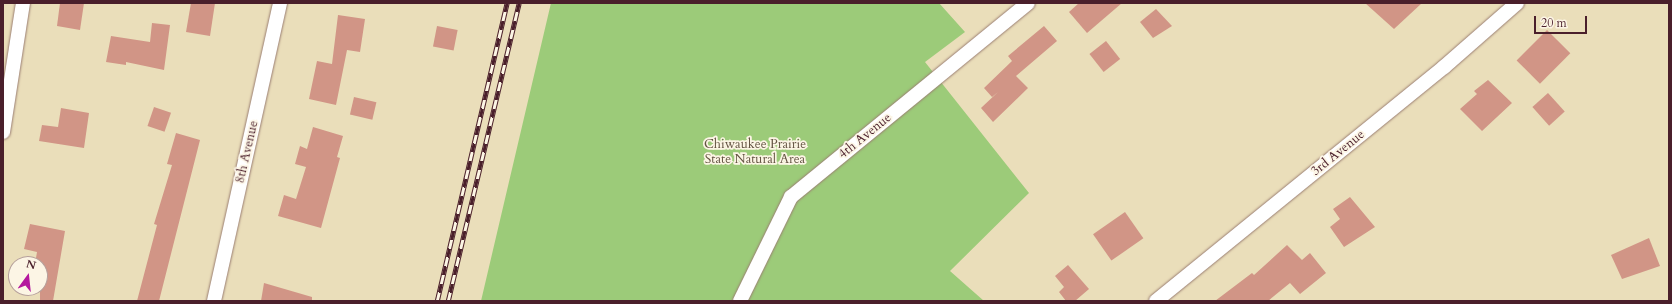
<!DOCTYPE html>
<html>
<head>
<meta charset="utf-8">
<style>
  body { margin:0 }
  #map { position:relative; width:1672px; height:304px; overflow:hidden; background:#eadeba; font-family:Cardo,serif }
  div>[style] { position:absolute }
  .green>* { inset:0; background:#9ccb79 }
  .building>* { inset:0; background:#d19586; transform-origin:0 0 }
  .roads { filter:drop-shadow(0 0 1px #9a7e72) drop-shadow(0 0 1px #9a7e72) }
  .street>* { height:14px; margin:-7px; padding:0 7px; transform-origin:7px; border-radius:7px; background:#fff }
  .rail>* { height:4.5px; margin-top:-2.25px; transform-origin:0; background:repeating-linear-gradient(90deg,#fcf5e5 0 9px,#4a1f2b 0 18px); box-sizing:border-box; border-block:1px solid #4a1f2b }
  span { translate:-50% -50%; white-space:nowrap; text-align:center; line-height:1.15; -webkit-text-stroke:3.5px #fcf5e5; paint-order:stroke }
  .street-label { font-size:13px; color:#4a1f2b }
  .park-label { font-size:13px; color:#635342 }
  .frame { position:absolute; inset:0; border:4px solid #4a1f2b; pointer-events:none }
  .north { position:absolute; left:8px; top:256px; width:40px; height:40px; box-sizing:border-box; background:#fcf5e5; border:1px solid #b59f9b; border-radius:50%; rotate:15deg; font-size:11px; font-weight:700; line-height:16px; text-align:center; color:#4a1f2b }
  .north::after { content:''; display:block; margin:auto; width:14px; height:18px; background:#b5179e; clip-path:polygon(50% 0,100% 100%,50% 72%,0 100%) }
  .scale { position:absolute; left:1534px; top:16px; width:53px; height:18px; box-sizing:border-box; border:2px solid #4a1f2b; border-top:0; padding-left:5px; font-size:12px; line-height:14px; white-space:nowrap; color:#4a1f2b; -webkit-text-stroke:3px #fcf5e5; paint-order:stroke }
</style>
</head>
<body>
<div id="map">
  <div class="green">
    <div style="clip-path:polygon(551px 3px,939px 3px,965px 32px,925px 62px,1029px 193px,950px 271px,984px 301px,481px 301px)"></div>
  </div>
  <div class="building">
    <div style="clip-path:polygon(60px 3px,84px 3px,80px 30px,57px 26px)"></div>
    <div style="clip-path:polygon(191px 3px,215px 3px,210px 36px,186px 32px)"></div>
    <div style="clip-path:polygon(1079px 3px,1122px 3px,1087px 33px,1069px 12px)"></div>
    <div style="clip-path:polygon(1365px 3px,1422px 3px,1394px 29px)"></div>
    <div style="clip-path:polygon(1156px 9px,1172px 26px,1153px 38px,1140px 22px)"></div>
    <div style="clip-path:polygon(338px 15px,365px 19px,360px 52px,347px 50px,336px 105px,309px 99px,317px 61px,332px 64px)"></div>
    <div style="clip-path:polygon(152px 23px,170px 25px,164px 70px,126px 62px,126px 65px,106px 62px,111px 36px,150px 42px)"></div>
    <div style="left:437px;top:26px;width:21px;height:21px;rotate:11deg"></div>
    <div style="clip-path:polygon(1044px 26px,1057px 41px,1016px 76px,1028px 88px,993px 122px,981px 108px,998px 92px,992px 97px,984px 88px,1012px 61px,1008px 56px)"></div>
    <div style="left:1547px;top:30px;width:33px;height:43px;rotate:45deg"></div>
    <div style="left:1106px;top:41px;width:23px;height:21px;rotate:52deg"></div>
    <div style="clip-path:polygon(1488px 80px,1512px 103px,1482px 131px,1460px 109px,1477px 94px,1474px 91px)"></div>
    <div style="left:1548px;top:93px;width:25px;height:21px;rotate:48deg"></div>
    <div style="left:354px;top:97px;width:23px;height:18px;rotate:13deg"></div>
    <div style="left:154px;top:107px;width:18px;height:20px;rotate:19deg"></div>
    <div style="clip-path:polygon(61px 108px,89px 113px,84px 148px,39px 141px,42px 125px,58px 127px)"></div>
    <div style="clip-path:polygon(313px 127px,343px 136px,337px 157px,340px 158px,321px 228px,278px 216px,284px 195px,296px 199px,306px 167px,295px 164px,300px 146px,307px 149px)"></div>
    <div style="clip-path:polygon(176px 133px,200px 140px,159px 301px,137px 301px,157px 225px,154px 224px,172px 165px,167px 164px)"></div>
    <div style="clip-path:polygon(1350px 197px,1375px 227px,1344px 247px,1330px 227px,1340px 219px,1333px 209px)"></div>
    <div style="left:1125px;top:212px;width:32px;height:39px;rotate:55deg"></div>
    <div style="clip-path:polygon(30px 224px,65px 231px,53px 301px,40px 301px,40px 264px,35px 264px,37px 252px,24px 249px)"></div>
    <div style="clip-path:polygon(1649px 238px,1660px 266px,1622px 279px,1611px 255px)"></div>
    <div style="clip-path:polygon(1287px 245px,1302px 260px,1310px 253px,1326px 273px,1300px 294px,1290px 283px,1268px 301px,1215px 301px,1252px 273px,1254px 275px)"></div>
    <div style="clip-path:polygon(1068px 265px,1089px 289px,1075px 301px,1066px 301px,1059px 292px,1064px 287px,1055px 276px)"></div>
    <div style="clip-path:polygon(264px 283px,312px 297px,312px 301px,261px 301px)"></div>
  </div>
  <div class="roads">
    <div class="street">
      <div style="left:3px;top:132px;width:131px;rotate:-81.2deg"></div>
      <div style="left:214px;top:301px;width:305px;rotate:-77.5deg"></div>
      <div style="left:740px;top:301px;width:116px;rotate:-63.9deg"></div>
      <div style="left:791px;top:197px;width:306px;rotate:-39.3deg"></div>
      <div style="left:1156px;top:301px;width:371px;rotate:-39.1deg"></div>
      <div style="left:1444px;top:67px;width:97px;rotate:-41.2deg"></div>
    </div>
  </div>
  <div class="rail">
    <div style="left:437px;top:301px;width:306px;rotate:-76.8deg"></div>
    <div style="left:448px;top:301px;width:306px;rotate:-76.6deg"></div>
  </div>
  <div class="street-label">
    <span style="left:865px;top:136px;rotate:-39deg">4th Avenue</span>
    <span style="left:247px;top:152px;rotate:-77deg">8th Avenue</span>
    <span style="left:1338px;top:153px;rotate:-39deg">3rd Avenue</span>
  </div>
  <div class="park-label">
    <span style="left:755px;top:152px">Chiwaukee Prairie<br>State Natural Area</span>
  </div>
  <div class="frame"></div>
  <div class="north">N</div>
  <div class="scale">20 m</div>
</div>
</body>
</html>
